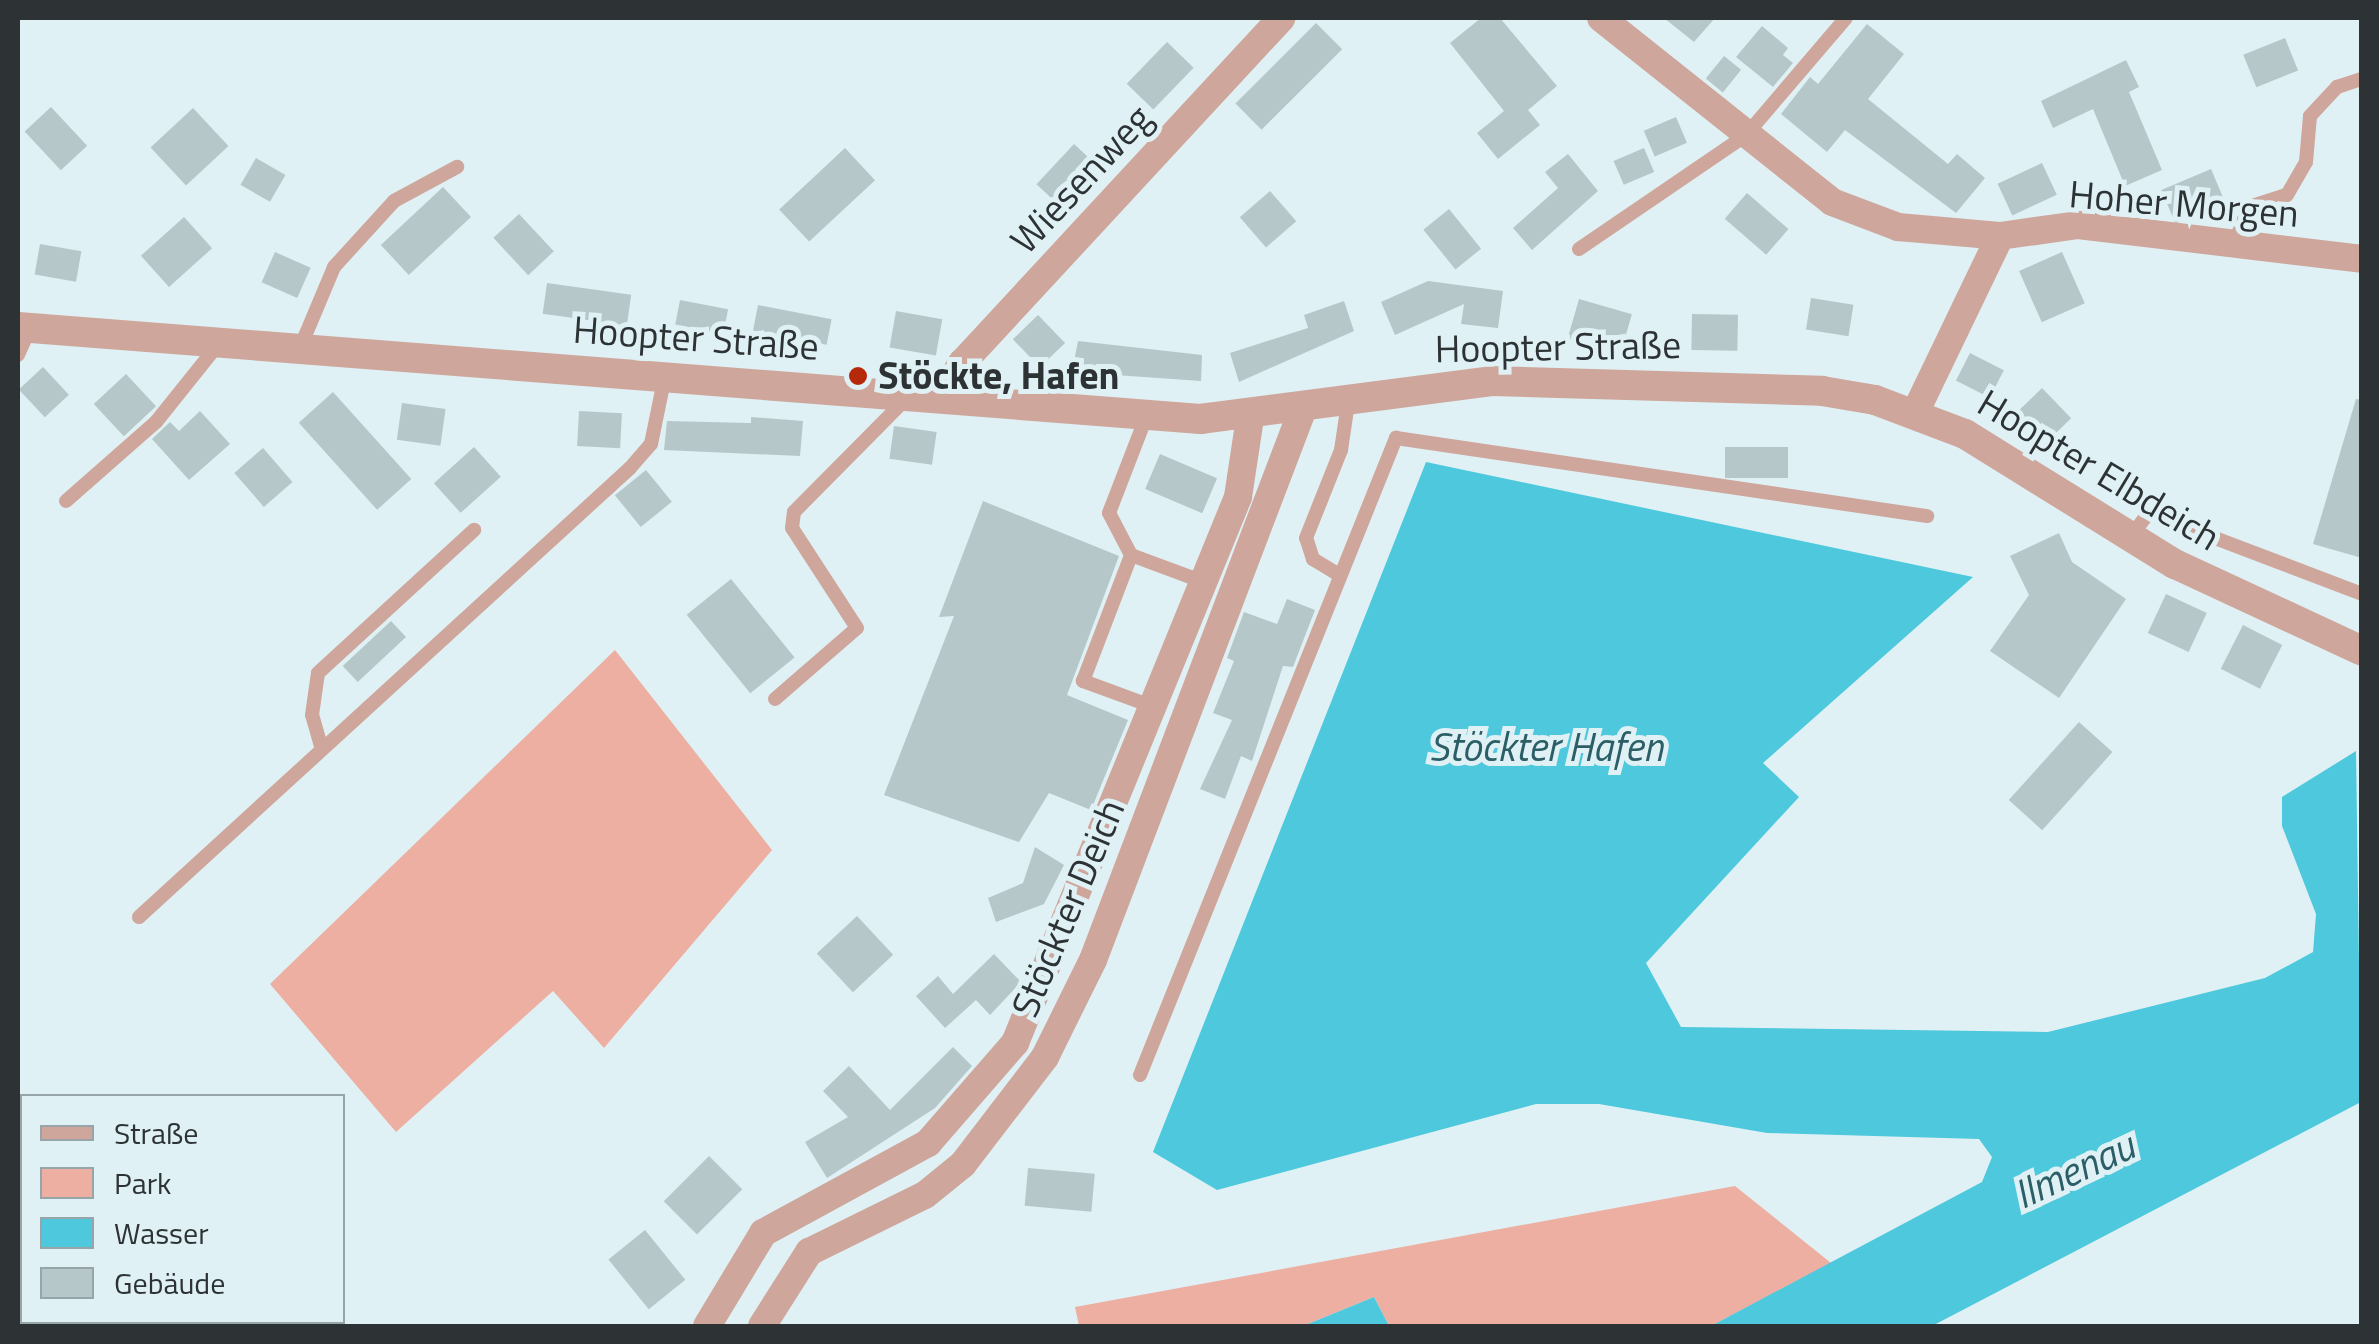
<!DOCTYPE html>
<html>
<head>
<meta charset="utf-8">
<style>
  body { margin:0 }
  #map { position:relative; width:2379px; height:1344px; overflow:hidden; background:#dff1f4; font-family:"Titillium Web",sans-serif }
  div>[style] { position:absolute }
  .green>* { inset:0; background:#edafa1 }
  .water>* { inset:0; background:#4dc8dc }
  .building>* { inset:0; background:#b6c7ca; transform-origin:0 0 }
  .service>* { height:14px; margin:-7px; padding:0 7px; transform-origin:7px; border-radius:7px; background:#cea69c }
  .minor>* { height:28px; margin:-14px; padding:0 14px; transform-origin:14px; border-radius:14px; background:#cea69c }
  .tertiary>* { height:30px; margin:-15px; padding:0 15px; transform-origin:15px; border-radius:15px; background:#cea69c }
  .dots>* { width:28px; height:28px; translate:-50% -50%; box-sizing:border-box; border:5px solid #dff1f4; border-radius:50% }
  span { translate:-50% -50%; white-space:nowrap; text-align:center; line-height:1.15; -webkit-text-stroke:10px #dff1f4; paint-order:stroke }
  .street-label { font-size:38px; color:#2d3335 }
  .poi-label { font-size:38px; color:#2d3335; font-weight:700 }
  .left { translate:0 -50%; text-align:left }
  .water-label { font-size:40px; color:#2b5e67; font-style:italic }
  .frame { position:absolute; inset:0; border:20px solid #2d3335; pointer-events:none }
  .legend { position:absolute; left:20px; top:1094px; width:325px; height:230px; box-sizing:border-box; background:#dff1f4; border:2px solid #98a5a8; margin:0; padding:12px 18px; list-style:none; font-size:30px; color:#2d3335 }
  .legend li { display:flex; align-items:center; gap:20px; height:50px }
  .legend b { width:50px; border:2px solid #98a5a8 }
</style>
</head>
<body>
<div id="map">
  <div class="green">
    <div style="clip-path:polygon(615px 650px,772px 850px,604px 1048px,553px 991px,396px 1132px,270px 984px)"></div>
    <div style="clip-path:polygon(1735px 1186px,1831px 1263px,1711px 1326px,1389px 1326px,1374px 1297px,1303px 1326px,1079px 1326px,1075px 1307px)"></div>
  </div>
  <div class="water">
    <div style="clip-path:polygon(1426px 462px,1973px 577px,1763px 763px,1799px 797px,1646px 963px,1681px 1027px,2048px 1032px,2265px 978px,2313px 952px,2316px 914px,2282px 826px,2282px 797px,2356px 751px,2361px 1102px,1932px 1326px,1711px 1326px,1982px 1182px,1992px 1157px,1979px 1139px,1767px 1133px,1599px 1104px,1536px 1104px,1217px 1190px,1153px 1152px)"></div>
    <div style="clip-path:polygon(1374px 1297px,1389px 1326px,1303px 1326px)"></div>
  </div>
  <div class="building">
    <div style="clip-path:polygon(1481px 18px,1500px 18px,1557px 86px,1528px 110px,1540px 125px,1498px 159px,1477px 133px,1504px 111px,1450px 43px)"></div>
    <div style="clip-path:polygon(1664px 18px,1715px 18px,1694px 42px)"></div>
    <div style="left:1316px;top:23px;width:37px;height:114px;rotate:45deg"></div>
    <div style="clip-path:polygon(1867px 24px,1904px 54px,1868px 99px,1948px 164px,1957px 154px,1985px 178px,1956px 213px,1845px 130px,1827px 152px,1781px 114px,1810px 77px,1818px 84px)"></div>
    <div style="clip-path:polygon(1762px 26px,1788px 48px,1783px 55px,1793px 63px,1773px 87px,1736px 57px)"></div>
    <div style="left:2285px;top:38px;width:35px;height:45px;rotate:68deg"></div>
    <div style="left:1167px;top:42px;width:37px;height:58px;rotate:44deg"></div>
    <div style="left:1724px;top:56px;width:22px;height:29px;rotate:39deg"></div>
    <div style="clip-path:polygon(2126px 60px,2139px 87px,2129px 92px,2162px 170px,2125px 186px,2093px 109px,2053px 128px,2041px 101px)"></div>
    <div style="left:51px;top:107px;width:53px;height:36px;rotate:47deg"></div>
    <div style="left:193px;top:108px;width:52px;height:58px;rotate:47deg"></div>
    <div style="left:1676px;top:117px;width:28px;height:35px;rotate:67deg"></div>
    <div style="left:1074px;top:144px;width:37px;height:55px;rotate:43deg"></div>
    <div style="left:845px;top:148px;width:44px;height:90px;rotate:47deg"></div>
    <div style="left:1644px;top:148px;width:26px;height:33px;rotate:67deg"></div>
    <div style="clip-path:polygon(1568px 154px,1598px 191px,1532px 250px,1513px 228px,1558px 188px,1545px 172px)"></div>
    <div style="left:256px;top:158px;width:34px;height:31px;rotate:30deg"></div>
    <div style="left:2042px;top:163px;width:35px;height:49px;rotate:65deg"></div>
    <div style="left:2211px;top:169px;width:36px;height:54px;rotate:67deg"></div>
    <div style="left:443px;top:187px;width:41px;height:85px;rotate:47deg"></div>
    <div style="left:1270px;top:191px;width:40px;height:40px;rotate:49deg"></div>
    <div style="left:1747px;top:193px;width:55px;height:34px;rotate:41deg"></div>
    <div style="left:1449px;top:209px;width:51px;height:33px;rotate:51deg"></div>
    <div style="left:519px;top:214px;width:51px;height:35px;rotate:47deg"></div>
    <div style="left:184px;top:217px;width:42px;height:58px;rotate:48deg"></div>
    <div style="left:40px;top:244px;width:42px;height:31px;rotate:10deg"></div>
    <div style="left:275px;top:252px;width:39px;height:33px;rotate:24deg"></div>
    <div style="left:2062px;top:252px;width:56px;height:47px;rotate:66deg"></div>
    <div style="clip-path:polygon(1428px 281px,1503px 291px,1498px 328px,1461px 324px,1464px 304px,1395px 335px,1381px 302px)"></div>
    <div style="left:547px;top:283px;width:85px;height:31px;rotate:8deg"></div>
    <div style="left:1811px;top:298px;width:43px;height:32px;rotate:9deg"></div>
    <div style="left:1579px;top:299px;width:55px;height:41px;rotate:16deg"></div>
    <div style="left:680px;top:300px;width:49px;height:25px;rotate:11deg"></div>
    <div style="clip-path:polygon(1344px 301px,1354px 331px,1239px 382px,1230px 353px,1308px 328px,1304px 315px)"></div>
    <div style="left:758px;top:305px;width:75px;height:26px;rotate:11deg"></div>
    <div style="left:896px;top:311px;width:47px;height:37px;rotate:10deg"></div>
    <div style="left:1692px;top:314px;width:46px;height:36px;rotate:1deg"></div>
    <div style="left:1038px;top:315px;width:39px;height:35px;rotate:46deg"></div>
    <div style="clip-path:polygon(1078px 341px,1202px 355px,1201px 381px,1072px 372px)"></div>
    <div style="left:1970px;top:353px;width:38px;height:31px;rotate:27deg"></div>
    <div style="left:43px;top:367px;width:38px;height:33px;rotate:47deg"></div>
    <div style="left:126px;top:374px;width:44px;height:44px;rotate:47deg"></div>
    <div style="left:2042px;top:388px;width:42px;height:33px;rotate:46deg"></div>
    <div style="left:333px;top:392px;width:117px;height:46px;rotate:48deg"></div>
    <div style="clip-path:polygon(2356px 399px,2362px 400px,2362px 558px,2313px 544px)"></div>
    <div style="left:402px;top:403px;width:44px;height:37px;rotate:8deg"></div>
    <div style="clip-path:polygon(200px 411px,230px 444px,189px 480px,152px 439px,170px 422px,179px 431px)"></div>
    <div style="left:579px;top:411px;width:43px;height:35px;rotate:3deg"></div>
    <div style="clip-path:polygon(751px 417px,803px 421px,800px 456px,664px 450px,667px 421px,751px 423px)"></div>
    <div style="left:894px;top:426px;width:43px;height:33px;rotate:8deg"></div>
    <div style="left:474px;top:447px;width:40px;height:54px;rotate:48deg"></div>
    <div style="left:1788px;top:447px;width:31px;height:63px;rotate:90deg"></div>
    <div style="left:263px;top:448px;width:45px;height:38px;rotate:49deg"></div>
    <div style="left:1160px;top:454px;width:62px;height:38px;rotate:23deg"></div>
    <div style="left:646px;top:470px;width:41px;height:40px;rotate:51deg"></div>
    <div style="clip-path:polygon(983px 501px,1119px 556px,1067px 695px,1128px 720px,1091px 810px,1049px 793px,1019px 842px,884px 795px,954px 616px,939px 617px)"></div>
    <div style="clip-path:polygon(2059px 533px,2072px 562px,2126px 599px,2059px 698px,1990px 651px,2029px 595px,2010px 556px)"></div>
    <div style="left:731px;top:579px;width:101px;height:57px;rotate:51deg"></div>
    <div style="left:2166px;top:594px;width:45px;height:43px;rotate:25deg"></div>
    <div style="clip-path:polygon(1287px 599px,1315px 610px,1293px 667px,1283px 666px,1252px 761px,1241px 756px,1225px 799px,1200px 789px,1232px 720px,1213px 713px,1234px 661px,1227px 658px,1244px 612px,1277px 624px)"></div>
    <div style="left:391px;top:621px;width:22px;height:66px;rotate:47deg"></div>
    <div style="left:2243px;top:625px;width:44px;height:49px;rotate:27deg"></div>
    <div style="left:2079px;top:722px;width:45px;height:105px;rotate:42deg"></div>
    <div style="clip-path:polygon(1035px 847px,1064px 865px,1044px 904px,996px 922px,988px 898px,1023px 883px)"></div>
    <div style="left:857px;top:916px;width:53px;height:55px;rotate:47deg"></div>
    <div style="clip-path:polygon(994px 954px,1021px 982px,990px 1015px,976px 1000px,945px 1028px,916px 996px,938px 976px,953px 994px)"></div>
    <div style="clip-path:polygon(953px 1047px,972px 1066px,935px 1108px,827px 1178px,805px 1142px,848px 1117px,823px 1091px,849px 1066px,890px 1110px)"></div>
    <div style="left:709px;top:1156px;width:47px;height:64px;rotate:45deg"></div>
    <div style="left:1028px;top:1168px;width:67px;height:38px;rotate:5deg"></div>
    <div style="left:645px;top:1230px;width:64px;height:47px;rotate:51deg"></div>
  </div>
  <div class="service">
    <div style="left:2234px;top:244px;width:40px;rotate:-68deg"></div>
    <div style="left:2249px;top:207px;width:40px;rotate:-18deg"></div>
    <div style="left:2287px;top:195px;width:38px;rotate:-60deg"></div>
    <div style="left:2306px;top:162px;width:46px;rotate:-85deg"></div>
    <div style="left:2310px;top:116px;width:40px;rotate:-47deg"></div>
    <div style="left:2337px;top:87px;width:26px;rotate:-18deg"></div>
    <div style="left:1579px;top:249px;width:202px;rotate:-34.3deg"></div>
    <div style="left:1746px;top:135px;width:154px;rotate:-49.5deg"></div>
    <div style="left:300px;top:348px;width:88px;rotate:-67.2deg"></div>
    <div style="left:334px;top:267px;width:89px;rotate:-47.7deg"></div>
    <div style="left:394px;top:201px;width:72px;rotate:-28.4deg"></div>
    <div style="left:18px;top:355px;width:30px;rotate:-66deg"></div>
    <div style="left:66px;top:501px;width:120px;rotate:-41.3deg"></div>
    <div style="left:156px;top:422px;width:102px;rotate:-51.3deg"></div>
    <div style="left:2130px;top:537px;width:31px;rotate:-52deg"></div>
    <div style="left:2149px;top:513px;width:228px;rotate:20.8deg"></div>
    <div style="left:1131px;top:555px;width:47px;rotate:-117.6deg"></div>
    <div style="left:1109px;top:513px;width:103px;rotate:-68.9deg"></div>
    <div style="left:1336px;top:573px;width:27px;rotate:-149deg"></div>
    <div style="left:1313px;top:559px;width:22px;rotate:-108deg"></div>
    <div style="left:1306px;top:538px;width:95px;rotate:-68.3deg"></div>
    <div style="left:1341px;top:450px;width:48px;rotate:-81.5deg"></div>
    <div style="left:775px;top:699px;width:108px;rotate:-40.9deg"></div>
    <div style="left:857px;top:628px;width:119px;rotate:-123deg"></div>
    <div style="left:792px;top:528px;width:16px;rotate:-83deg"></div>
    <div style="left:794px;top:512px;width:161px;rotate:-45.3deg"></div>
    <div style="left:1154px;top:707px;width:76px;rotate:-159.9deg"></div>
    <div style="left:1083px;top:681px;width:135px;rotate:-69.1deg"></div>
    <div style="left:1131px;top:555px;width:78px;rotate:20.3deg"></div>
    <div style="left:321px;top:746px;width:32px;rotate:-106deg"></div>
    <div style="left:312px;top:715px;width:42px;rotate:-81.9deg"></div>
    <div style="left:318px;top:673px;width:212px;rotate:-42.5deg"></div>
    <div style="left:139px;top:917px;width:665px;rotate:-42.44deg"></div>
    <div style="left:630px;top:468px;width:32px;rotate:-49deg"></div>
    <div style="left:651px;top:444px;width:69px;rotate:-78.4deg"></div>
    <div style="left:1140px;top:1075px;width:687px;rotate:-68.11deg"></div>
    <div style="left:1396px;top:438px;width:537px;rotate:8.36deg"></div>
  </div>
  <div class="minor">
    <div style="left:1601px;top:18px;width:295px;rotate:38.5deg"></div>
    <div style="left:1832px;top:202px;width:71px;rotate:20.7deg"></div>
    <div style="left:1898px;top:227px;width:102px;rotate:5deg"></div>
    <div style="left:2000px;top:236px;width:79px;rotate:-8deg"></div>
    <div style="left:2078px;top:225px;width:286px;rotate:6.8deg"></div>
    <div style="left:942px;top:396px;width:39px;rotate:-59deg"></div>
    <div style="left:962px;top:363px;width:470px;rotate:-47.2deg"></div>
    <div style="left:1915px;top:413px;width:196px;rotate:-64.3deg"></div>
    <div style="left:707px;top:1326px;width:109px;rotate:-58.9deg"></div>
    <div style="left:763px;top:1233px;width:188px;rotate:-28.6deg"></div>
    <div style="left:928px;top:1143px;width:133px;rotate:-49deg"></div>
    <div style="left:1015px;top:1043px;width:590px;rotate:-67.78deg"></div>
    <div style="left:1238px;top:497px;width:80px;rotate:-81.4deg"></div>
    <div style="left:762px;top:1326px;width:88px;rotate:-57.6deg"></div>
    <div style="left:809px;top:1252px;width:129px;rotate:-26.2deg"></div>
    <div style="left:925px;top:1195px;width:49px;rotate:-39.2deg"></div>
    <div style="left:963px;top:1164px;width:135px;rotate:-52.5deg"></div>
    <div style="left:1045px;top:1057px;width:108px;rotate:-63.7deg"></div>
    <div style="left:1093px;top:960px;width:587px;rotate:-69.16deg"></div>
  </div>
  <div class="tertiary">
    <div style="left:18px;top:327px;width:1186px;rotate:4.45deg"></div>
    <div style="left:1200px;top:419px;width:294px;rotate:-7.4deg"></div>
    <div style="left:1492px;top:381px;width:330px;rotate:1.7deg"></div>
    <div style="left:1822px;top:391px;width:54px;rotate:9.6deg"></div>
    <div style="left:1875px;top:400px;width:96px;rotate:20.7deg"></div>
    <div style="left:1965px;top:434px;width:247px;rotate:31.8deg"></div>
    <div style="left:2175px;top:564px;width:206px;rotate:24.9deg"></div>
  </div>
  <div class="dots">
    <div style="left:858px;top:376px;background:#b5290a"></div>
  </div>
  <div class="street-label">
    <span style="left:1081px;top:179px;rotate:-47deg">Wiesenweg</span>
    <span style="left:2184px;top:204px;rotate:5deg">Hoher Morgen</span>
    <span style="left:696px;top:338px;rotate:4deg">Hoopter Straße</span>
    <span style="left:1558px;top:347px;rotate:-1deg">Hoopter Straße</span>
    <span style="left:2099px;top:470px;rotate:31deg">Hoopter Elbdeich</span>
    <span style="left:1068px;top:908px;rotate:-67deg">Stöckter Deich</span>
  </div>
  <div class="poi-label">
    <span class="left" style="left:878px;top:376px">Stöckte, Hafen</span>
  </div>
  <div class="water-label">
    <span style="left:1546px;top:747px">Stöckter Hafen</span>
    <span style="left:2074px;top:1170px;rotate:-25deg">Ilmenau</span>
  </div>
  <div class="frame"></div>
  <ul class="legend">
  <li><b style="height:12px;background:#cea69c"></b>Straße</li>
  <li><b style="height:28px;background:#edafa1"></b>Park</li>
  <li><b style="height:28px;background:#4dc8dc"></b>Wasser</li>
  <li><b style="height:28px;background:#b6c7ca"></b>Gebäude</li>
  </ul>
</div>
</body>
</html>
